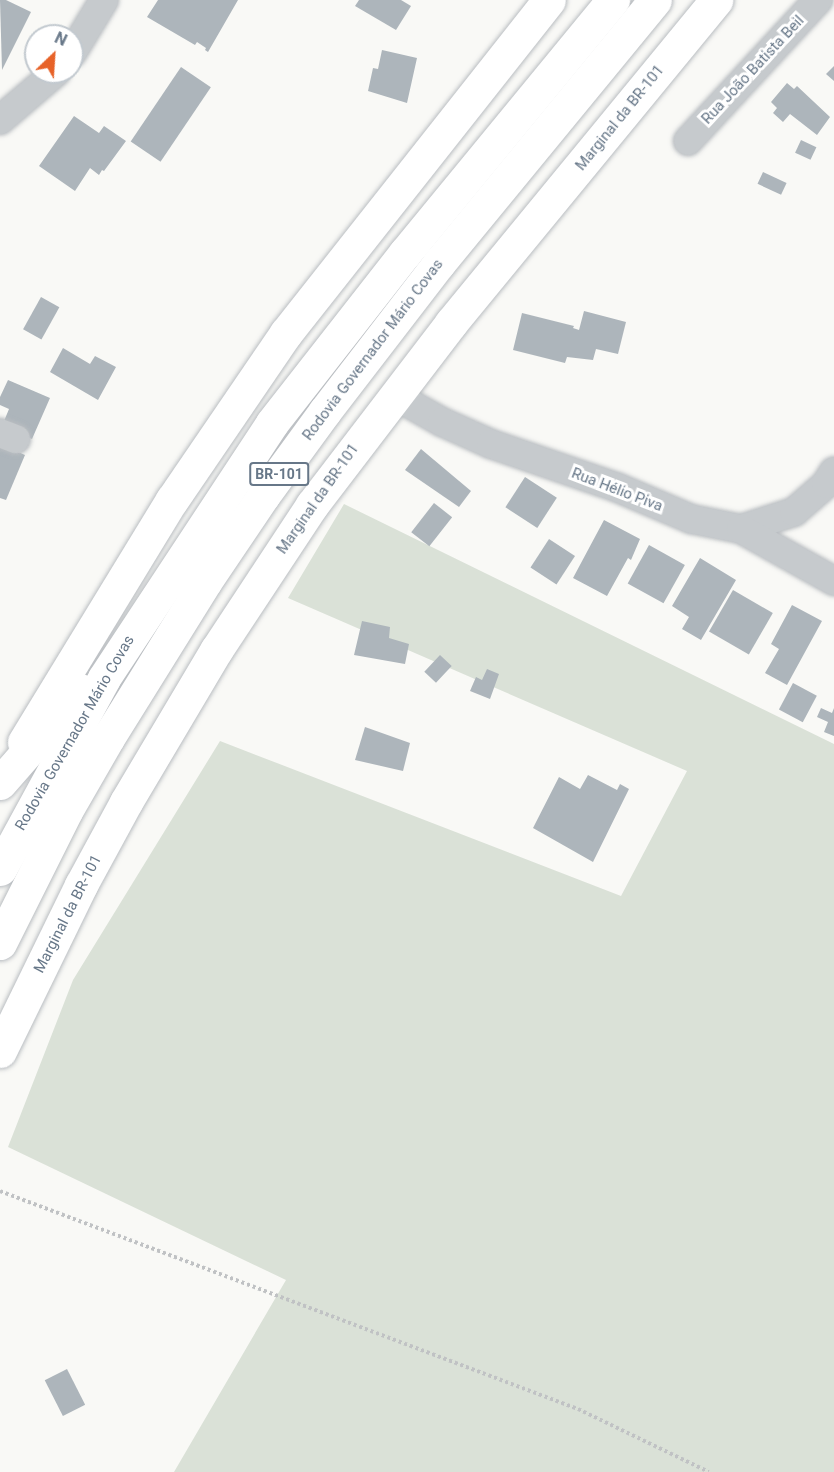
<!DOCTYPE html>
<html>
<head>
<meta charset="utf-8">
<style>
  body { margin:0 }
  #map { position:relative; width:834px; height:1472px; overflow:hidden; background:#f9f9f6; font-family:Roboto,sans-serif }
  div>[style] { position:absolute }
  .green>* { inset:0; background:#dae1d7 }
  .building>* { inset:0; background:#adb5bb; transform-origin:0 0 }
  .path>* { height:4px; margin-top:-2px; transform-origin:0; background:repeating-linear-gradient(90deg,#c0c2c4 0 3px,transparent 0 6px) }
  .roads { filter:drop-shadow(0 0 2px #b9bdc1) drop-shadow(0 0 2px #b9bdc1) }
  .minor>* { height:28px; margin:-14px; padding:0 14px; transform-origin:14px; border-radius:14px; background:#c6cacd }
  .major>* { height:33px; margin:-16.5px; padding:0 16.5px; transform-origin:16.5px; border-radius:16.5px; background:#fff }
  .highway>* { height:33px; margin:-16.5px; padding:0 16.5px; transform-origin:16.5px; border-radius:16.5px; background:#fff }
  span { translate:-50% -50%; white-space:nowrap; text-align:center; line-height:1.15; -webkit-text-stroke:6px #fff; paint-order:stroke }
  .shield-label span { padding:2px 4px; background:#fff; border:2px solid; border-radius:4px; -webkit-text-stroke-width:0 }
  .shield-label { font-size:14px; color:#677788; font-weight:700 }
  .street-label { font-size:15px; color:#677788 }
  .north { position:absolute; left:24px; top:24px; width:60px; height:60px; box-sizing:border-box; background:#fff; border:2px solid #c2c9cf; border-radius:50%; rotate:25deg; font-size:16px; font-weight:700; line-height:24px; text-align:center; color:#677788 }
  .north::after { content:''; display:block; margin:auto; width:21px; height:27px; background:#e76228; clip-path:polygon(50% 0,100% 100%,50% 72%,0 100%) }
</style>
</head>
<body>
<div id="map">
  <div class="green">
    <div style="clip-path:polygon(344px 504px,834px 744px,834px 1472px,174px 1472px,286px 1280px,8px 1147px,73px 980px,220px 741px,621px 896px,687px 771px,288px 598px)"></div>
  </div>
  <div class="building">
    <div style="clip-path:polygon(0 0,6px 0,31px 12px,2px 70px)"></div>
    <div style="clip-path:polygon(158px 0,238px 0,208px 52px,205px 50px,206px 48px,197px 42px,195px 45px,147px 17px)"></div>
    <div style="clip-path:polygon(359px 0,401px 0,411px 6px,396px 30px,355px 6px)"></div>
    <div style="clip-path:polygon(382px 50px,417px 58px,407px 103px,368px 91px,373px 68px,378px 69px)"></div>
    <div style="clip-path:polygon(834px 66px,834px 81px,826px 74px)"></div>
    <div style="left:181px;top:67px;width:36px;height:90px;rotate:34deg"></div>
    <div style="clip-path:polygon(787px 83px,794px 89px,797px 86px,830px 117px,817px 135px,790px 114px,783px 122px,773px 113px,777px 108px,771px 102px)"></div>
    <div style="clip-path:polygon(74px 116px,99px 133px,104px 126px,126px 141px,104px 171px,102px 170px,99px 175px,90px 168px,75px 191px,39px 166px)"></div>
    <div style="left:801px;top:140px;width:17px;height:14px;rotate:25deg"></div>
    <div style="left:763px;top:172px;width:26px;height:13px;rotate:25deg"></div>
    <div style="left:41px;top:297px;width:21px;height:37px;rotate:29deg"></div>
    <div style="clip-path:polygon(584px 311px,626px 322px,618px 354px,596px 349px,593px 360px,567px 357px,565px 363px,513px 350px,522px 313px,574px 326px,573px 328px,579px 330px)"></div>
    <div style="clip-path:polygon(63px 348px,90px 364px,95px 356px,116px 367px,98px 400px,50px 372px)"></div>
    <div style="clip-path:polygon(8px 380px,50px 398px,32px 439px,2px 426px,9px 409px,0 405px,0 397px)"></div>
    <div style="clip-path:polygon(0 444px,25px 455px,6px 500px,0 498px)"></div>
    <div style="clip-path:polygon(421px 449px,471px 491px,459px 507px,405px 470px)"></div>
    <div style="left:525px;top:477px;width:38px;height:36px;rotate:33deg"></div>
    <div style="left:434px;top:503px;width:23px;height:37px;rotate:38deg"></div>
    <div style="clip-path:polygon(604px 520px,640px 539px,631px 560px,628px 558px,607px 596px,573px 578px)"></div>
    <div style="left:549px;top:539px;width:31px;height:34px;rotate:33deg"></div>
    <div style="left:649px;top:545px;width:41px;height:44px;rotate:29deg"></div>
    <div style="clip-path:polygon(700px 558px,736px 580px,701px 640px,682px 629px,689px 617px,672px 606px)"></div>
    <div style="left:733px;top:590px;width:46px;height:48px;rotate:30deg"></div>
    <div style="clip-path:polygon(792px 605px,822px 621px,787px 685px,765px 673px,779px 649px,771px 644px)"></div>
    <div style="clip-path:polygon(362px 621px,390px 627px,389px 638px,409px 644px,405px 664px,354px 655px)"></div>
    <div style="left:440px;top:655px;width:16px;height:23px;rotate:43deg"></div>
    <div style="clip-path:polygon(487px 669px,499px 674px,490px 699px,470px 691px,476px 677px,482px 680px)"></div>
    <div style="left:793px;top:683px;width:27px;height:30px;rotate:28deg"></div>
    <div style="clip-path:polygon(821px 708px,832px 713px,834px 708px,834px 736px,824px 732px,828px 722px,817px 717px)"></div>
    <div style="clip-path:polygon(365px 727px,410px 743px,403px 771px,355px 760px)"></div>
    <div style="clip-path:polygon(588px 775px,617px 790px,620px 784px,629px 789px,593px 862px,533px 828px,559px 777px,580px 789px)"></div>
    <div style="left:67px;top:1369px;width:40px;height:25px;rotate:63deg"></div>
  </div>
  <div class="path">
    <div style="left:0;top:1191px;width:618px;rotate:20.66deg"></div>
    <div style="left:578px;top:1409px;width:145px;rotate:25.7deg"></div>
  </div>
  <div class="roads">
    <div class="minor">
      <div style="left:72px;top:53px;width:62px;rotate:-58.9deg"></div>
      <div style="left:0;top:120px;width:74px;rotate:-40.6deg"></div>
      <div style="left:688px;top:141px;width:192px;rotate:-47.3deg"></div>
      <div style="left:394px;top:395px;width:55px;rotate:29.4deg"></div>
      <div style="left:442px;top:422px;width:54px;rotate:24.2deg"></div>
      <div style="left:491px;top:444px;width:132px;rotate:19deg"></div>
      <div style="left:616px;top:487px;width:82px;rotate:23.1deg"></div>
      <div style="left:691px;top:519px;width:51px;rotate:11.3deg"></div>
      <div style="left:741px;top:529px;width:56px;rotate:-17.8deg"></div>
      <div style="left:794px;top:512px;width:43px;rotate:-41.2deg"></div>
      <div style="left:826px;top:484px;width:15px;rotate:-58deg"></div>
      <div style="left:0;top:433px;width:17px;rotate:21deg"></div>
      <div style="left:741px;top:529px;width:107px;rotate:29.2deg"></div>
    </div>
    <div class="major">
      <div style="left:24px;top:742px;width:284px;rotate:-58.6deg"></div>
      <div style="left:172px;top:500px;width:202px;rotate:-55.7deg"></div>
      <div style="left:286px;top:333px;width:424px;rotate:-51.7deg"></div>
      <div style="left:0;top:1051px;width:185px;rotate:-64deg"></div>
      <div style="left:81px;top:885px;width:94px;rotate:-61.5deg"></div>
      <div style="left:126px;top:802px;width:178px;rotate:-59.3deg"></div>
      <div style="left:217px;top:649px;width:173px;rotate:-56.6deg"></div>
      <div style="left:312px;top:505px;width:229px;rotate:-52.6deg"></div>
      <div style="left:451px;top:323px;width:418px;rotate:-50.6deg"></div>
    </div>
    <div class="highway">
      <div style="left:0;top:783px;width:123px;rotate:-48.9deg"></div>
      <div style="left:0;top:869px;width:217px;rotate:-61.4deg"></div>
      <div style="left:104px;top:678px;width:305px;rotate:-56.6deg"></div>
      <div style="left:272px;top:423px;width:216px;rotate:-52deg"></div>
      <div style="left:405px;top:253px;width:328px;rotate:-50.6deg"></div>
      <div style="left:0;top:943px;width:148px;rotate:-63.4deg"></div>
      <div style="left:66px;top:811px;width:84px;rotate:-60.1deg"></div>
      <div style="left:108px;top:738px;width:184px;rotate:-58.1deg"></div>
      <div style="left:205px;top:582px;width:104px;rotate:-56deg"></div>
      <div style="left:263px;top:496px;width:105px;rotate:-53.9deg"></div>
      <div style="left:325px;top:411px;width:187px;rotate:-52.4deg"></div>
      <div style="left:439px;top:263px;width:340px;rotate:-50.6deg"></div>
    </div>
  </div>
  <div class="shield-label">
    <span style="left:279px;top:474px">BR-101</span>
  </div>
  <div class="street-label">
    <span style="left:753px;top:70px;rotate:-47deg">Rua João Batista Beil</span>
    <span style="left:620px;top:118px;rotate:-51deg">Marginal da BR-101</span>
    <span style="left:373px;top:350px;rotate:-53deg">Rodovia Governador Mário Covas</span>
    <span style="left:617px;top:490px;rotate:21deg">Rua Hélio Piva</span>
    <span style="left:318px;top:499px;rotate:-55deg">Marginal da BR-101</span>
    <span style="left:75px;top:733px;rotate:-60deg">Rodovia Governador Mário Covas</span>
    <span style="left:68px;top:914px;rotate:-63deg">Marginal da BR-101</span>
  </div>
  <div class="north">N</div>
</div>
</body>
</html>
